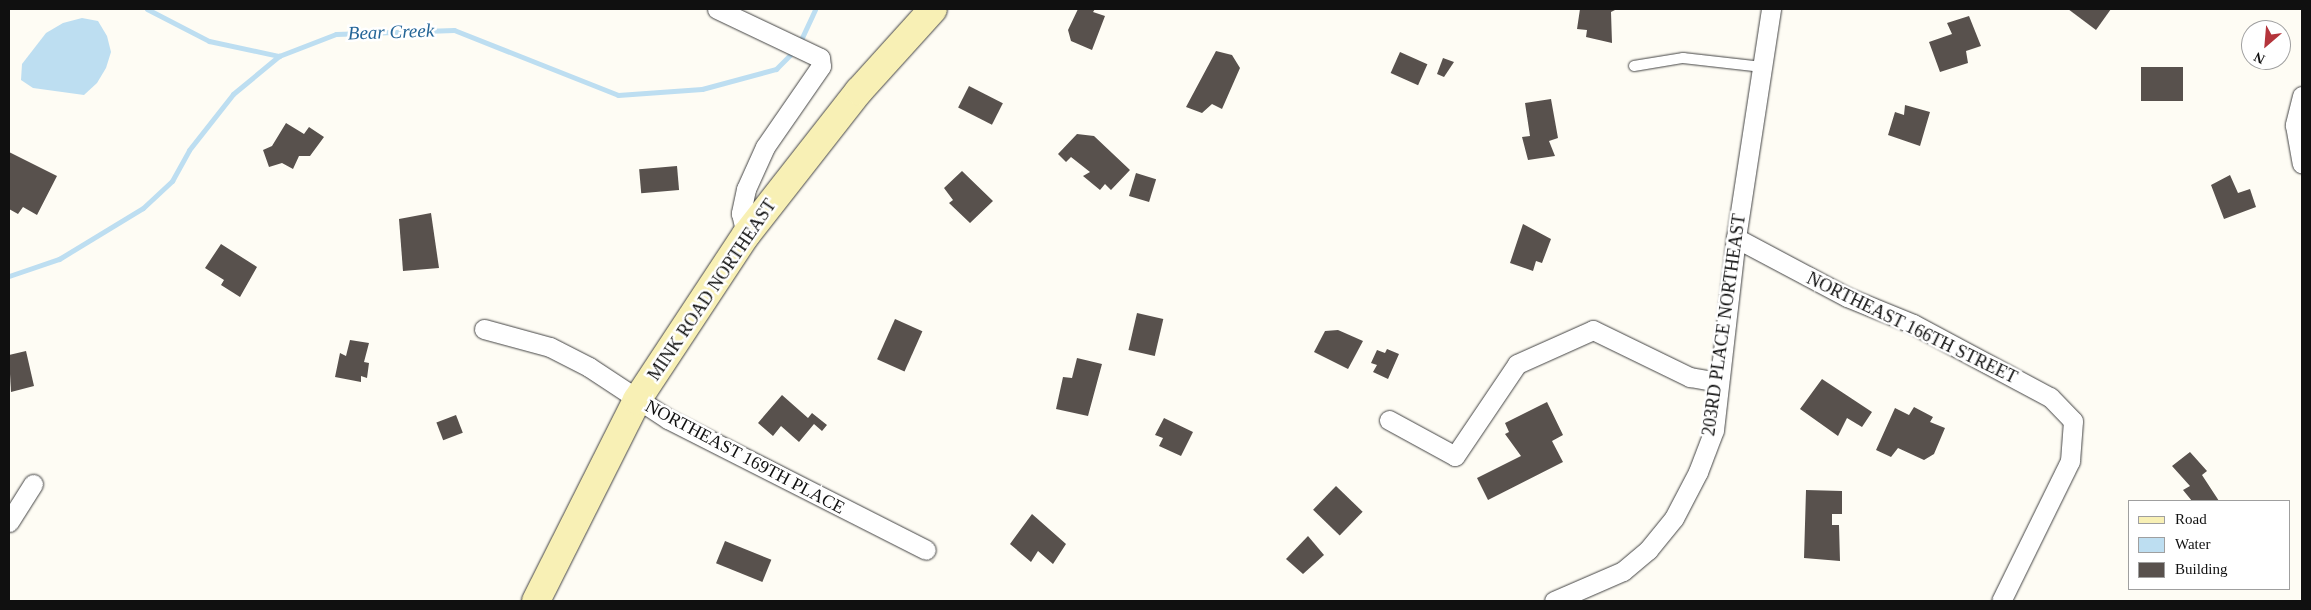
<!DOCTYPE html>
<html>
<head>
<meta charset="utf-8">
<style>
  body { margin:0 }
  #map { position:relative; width:2311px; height:610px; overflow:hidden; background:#fefcf4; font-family:Georgia,serif }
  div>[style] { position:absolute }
  .water>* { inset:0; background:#bddef1 }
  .stream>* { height:5px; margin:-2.5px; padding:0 2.5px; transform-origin:2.5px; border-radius:2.5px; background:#bddef1 }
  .building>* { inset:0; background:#58514d; transform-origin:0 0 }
  .roads { filter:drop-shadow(0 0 1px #434343) drop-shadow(0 0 1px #434343) }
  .lane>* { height:10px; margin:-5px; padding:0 5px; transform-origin:5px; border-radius:5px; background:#fff }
  .street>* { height:19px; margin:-9.5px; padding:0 9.5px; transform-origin:9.5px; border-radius:9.5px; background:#fff }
  .secondary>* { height:28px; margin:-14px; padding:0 14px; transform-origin:14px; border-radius:14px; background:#f8f0b5 }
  span { translate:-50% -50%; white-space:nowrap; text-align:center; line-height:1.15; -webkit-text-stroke:5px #fff; paint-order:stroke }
  .street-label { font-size:18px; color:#101010 }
  .water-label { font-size:19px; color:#246597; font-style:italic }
  .frame { position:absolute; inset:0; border:10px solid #101010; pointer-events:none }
  .legend { position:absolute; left:2128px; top:500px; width:162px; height:90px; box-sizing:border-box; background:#fff; border:1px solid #9f9f9f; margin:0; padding:6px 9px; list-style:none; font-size:15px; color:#101010 }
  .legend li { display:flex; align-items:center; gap:10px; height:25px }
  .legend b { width:25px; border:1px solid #9f9f9f }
  .north { position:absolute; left:2241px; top:20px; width:50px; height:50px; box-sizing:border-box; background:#fff; border:1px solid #9f9f9f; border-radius:50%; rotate:207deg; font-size:14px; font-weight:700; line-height:20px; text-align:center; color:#101010 }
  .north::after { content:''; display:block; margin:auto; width:18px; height:22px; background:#b4343b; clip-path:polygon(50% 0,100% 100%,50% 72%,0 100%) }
</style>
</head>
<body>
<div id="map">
  <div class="water">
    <div style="clip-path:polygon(82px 18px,98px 21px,107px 36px,111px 52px,106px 68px,97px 83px,84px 95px,33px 88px,21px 80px,22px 64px,46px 33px,63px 23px)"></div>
  </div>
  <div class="stream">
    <div style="left:147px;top:9px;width:70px;rotate:27.3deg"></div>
    <div style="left:209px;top:41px;width:72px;rotate:12.1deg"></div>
    <div style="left:799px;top:44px;width:38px;rotate:-65deg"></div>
    <div style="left:9px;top:276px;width:53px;rotate:-18.8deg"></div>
    <div style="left:59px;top:259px;width:98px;rotate:-31.3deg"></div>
    <div style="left:143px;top:208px;width:40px;rotate:-43deg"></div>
    <div style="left:172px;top:181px;width:35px;rotate:-61deg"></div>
    <div style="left:189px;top:150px;width:71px;rotate:-51.8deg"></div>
    <div style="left:233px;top:94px;width:60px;rotate:-39.6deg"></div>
    <div style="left:279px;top:56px;width:61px;rotate:-21.1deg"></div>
    <div style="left:336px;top:34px;width:118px;rotate:-1.9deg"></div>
    <div style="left:454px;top:30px;width:176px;rotate:21.6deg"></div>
    <div style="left:618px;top:95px;width:84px;rotate:-4.1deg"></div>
    <div style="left:702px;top:89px;width:77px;rotate:-15.1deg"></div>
    <div style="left:776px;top:69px;width:25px;rotate:-45deg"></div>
  </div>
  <div class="building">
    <div style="clip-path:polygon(1078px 9px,1095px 9px,1093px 12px,1105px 16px,1092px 50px,1071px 41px,1068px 30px)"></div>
    <div style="clip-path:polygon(1580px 9px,1617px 9px,1611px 12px,1612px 43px,1586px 37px,1587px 30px,1577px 29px)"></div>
    <div style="clip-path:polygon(2068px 9px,2111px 9px,2096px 30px)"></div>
    <div style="clip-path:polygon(1969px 16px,1981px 46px,1966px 51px,1968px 63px,1940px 72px,1929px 42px,1952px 34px,1947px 23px)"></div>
    <div style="clip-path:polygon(1216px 51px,1232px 55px,1240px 68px,1222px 109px,1212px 104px,1202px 113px,1186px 107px)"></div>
    <div style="left:1400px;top:52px;width:30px;height:23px;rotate:24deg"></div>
    <div style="clip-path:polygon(1443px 58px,1454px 62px,1444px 77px,1437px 74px)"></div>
    <div style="left:2183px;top:67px;width:34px;height:42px;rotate:90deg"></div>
    <div style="left:969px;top:86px;width:38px;height:24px;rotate:27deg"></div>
    <div style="clip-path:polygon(1551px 99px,1558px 138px,1549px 141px,1555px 156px,1528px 160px,1522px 137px,1530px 136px,1525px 103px)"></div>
    <div style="clip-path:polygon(1905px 105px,1930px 112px,1920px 146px,1888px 135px,1895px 112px,1904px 115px)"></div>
    <div style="clip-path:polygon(286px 123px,304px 134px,309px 127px,324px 137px,310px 156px,299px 156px,293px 169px,282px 163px,269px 167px,263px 150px,272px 146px)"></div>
    <div style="clip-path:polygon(1077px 134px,1094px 136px,1130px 170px,1111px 190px,1105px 184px,1100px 190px,1083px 176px,1090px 172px,1071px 157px,1066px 162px,1058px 154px)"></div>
    <div style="clip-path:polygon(9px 152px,57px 176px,37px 215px,23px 207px,18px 214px,9px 209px)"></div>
    <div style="left:677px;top:166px;width:24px;height:38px;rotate:85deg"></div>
    <div style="clip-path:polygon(962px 171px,993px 201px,970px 223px,949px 203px,953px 200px,944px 188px)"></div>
    <div style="left:1136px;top:173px;width:21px;height:24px;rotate:17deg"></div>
    <div style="clip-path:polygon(2230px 175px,2238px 193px,2250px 189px,2256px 207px,2224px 219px,2211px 185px)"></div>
    <div style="clip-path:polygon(431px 213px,439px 268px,403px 271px,399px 219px)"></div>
    <div style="clip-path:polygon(1523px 224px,1551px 239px,1542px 263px,1536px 261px,1533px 271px,1510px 263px)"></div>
    <div style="clip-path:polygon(221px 244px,257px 267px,240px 297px,221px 285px,224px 280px,205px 268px)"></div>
    <div style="left:1137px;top:313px;width:27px;height:38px;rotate:13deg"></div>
    <div style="left:895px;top:319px;width:30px;height:44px;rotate:24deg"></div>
    <div style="clip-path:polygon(1338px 330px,1363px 341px,1348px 369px,1314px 352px,1325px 331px)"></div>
    <div style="clip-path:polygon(350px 340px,369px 343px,364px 362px,369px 363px,367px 378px,361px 376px,361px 382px,335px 377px,340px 353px,346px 356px)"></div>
    <div style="clip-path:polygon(1387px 349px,1399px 354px,1388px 379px,1373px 372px,1377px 365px,1371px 363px,1377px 350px,1385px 353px)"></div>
    <div style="clip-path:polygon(26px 351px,34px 386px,11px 392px,9px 355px)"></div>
    <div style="clip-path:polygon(1077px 358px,1102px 364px,1088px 416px,1056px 409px,1063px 377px,1072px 378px)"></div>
    <div style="clip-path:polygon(1822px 379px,1872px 412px,1862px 427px,1847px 418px,1838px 436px,1800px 409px)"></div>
    <div style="clip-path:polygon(782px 395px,808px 418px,812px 413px,827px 425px,822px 431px,814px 424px,799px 442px,781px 426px,773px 436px,758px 423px)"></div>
    <div style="clip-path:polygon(1547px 402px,1563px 435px,1552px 441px,1563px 462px,1488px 500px,1477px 478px,1521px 456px,1505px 434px,1509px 432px,1505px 423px)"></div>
    <div style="clip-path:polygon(1914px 407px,1933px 417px,1930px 422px,1945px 428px,1934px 454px,1924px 460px,1898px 448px,1891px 457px,1876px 450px,1895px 408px,1909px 415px)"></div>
    <div style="left:456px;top:415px;width:19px;height:21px;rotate:69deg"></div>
    <div style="clip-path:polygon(1164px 418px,1193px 432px,1181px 456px,1159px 446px,1163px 438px,1155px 435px)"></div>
    <div style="clip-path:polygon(2190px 452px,2207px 471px,2202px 475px,2219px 501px,2192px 501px,2183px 490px,2190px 486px,2172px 466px)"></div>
    <div style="left:1336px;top:486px;width:37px;height:33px;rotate:44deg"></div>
    <div style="clip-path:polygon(1806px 490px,1842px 491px,1842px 514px,1832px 514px,1832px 525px,1839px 525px,1840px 561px,1804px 558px)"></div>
    <div style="clip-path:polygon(1032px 514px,1066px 544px,1053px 564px,1038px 551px,1031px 562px,1010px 544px)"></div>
    <div style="clip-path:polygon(1308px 536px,1324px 555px,1303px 574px,1286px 559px)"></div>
    <div style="left:725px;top:541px;width:50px;height:24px;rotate:22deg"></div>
  </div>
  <div class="roads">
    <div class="lane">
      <div style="left:1634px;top:66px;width:50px;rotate:-9.3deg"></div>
      <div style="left:1683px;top:58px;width:80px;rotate:6.5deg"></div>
    </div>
    <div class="street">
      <div style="left:717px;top:9px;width:114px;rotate:25.4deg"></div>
      <div style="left:820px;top:58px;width:8px;rotate:83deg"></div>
      <div style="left:821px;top:66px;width:98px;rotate:124.7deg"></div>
      <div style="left:765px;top:147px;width:46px;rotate:114.3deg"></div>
      <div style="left:746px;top:189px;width:25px;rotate:102deg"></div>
      <div style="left:741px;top:213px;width:23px;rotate:77deg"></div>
      <div style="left:2302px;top:96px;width:30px;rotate:104deg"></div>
      <div style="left:2295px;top:125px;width:39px;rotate:80deg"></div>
      <div style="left:1736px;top:238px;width:126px;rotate:28deg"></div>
      <div style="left:1847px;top:297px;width:71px;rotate:22.2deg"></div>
      <div style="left:1913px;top:324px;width:155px;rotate:28.1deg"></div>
      <div style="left:2050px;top:397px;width:33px;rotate:46deg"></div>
      <div style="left:2073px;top:421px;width:40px;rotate:94.3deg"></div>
      <div style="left:2070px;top:461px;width:156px;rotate:116.2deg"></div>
      <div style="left:484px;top:329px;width:68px;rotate:15.3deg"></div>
      <div style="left:550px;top:347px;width:44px;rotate:27.1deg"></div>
      <div style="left:589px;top:367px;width:95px;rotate:33.4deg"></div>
      <div style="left:668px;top:419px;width:289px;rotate:26.9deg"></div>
      <div style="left:1389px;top:420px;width:75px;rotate:28.6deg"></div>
      <div style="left:1455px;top:456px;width:111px;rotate:-56deg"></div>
      <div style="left:1517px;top:364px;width:83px;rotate:-24.1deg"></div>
      <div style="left:1593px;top:330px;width:108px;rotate:25.9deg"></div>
      <div style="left:1690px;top:377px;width:28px;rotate:10deg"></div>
      <div style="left:9px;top:522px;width:45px;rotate:-57.7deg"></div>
      <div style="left:1554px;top:601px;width:75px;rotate:-23.5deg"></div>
      <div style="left:1623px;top:571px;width:33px;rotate:-40deg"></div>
      <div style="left:1648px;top:550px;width:41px;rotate:-50.9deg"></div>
      <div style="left:1674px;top:518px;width:52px;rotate:-62.4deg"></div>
      <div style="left:1698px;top:472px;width:45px;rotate:-69.1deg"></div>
      <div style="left:1714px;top:430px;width:193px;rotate:-83.5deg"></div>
      <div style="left:1736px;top:238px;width:232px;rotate:-81.3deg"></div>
    </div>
    <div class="secondary">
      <div style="left:536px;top:601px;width:225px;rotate:-63.3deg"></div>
      <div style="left:637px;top:400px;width:198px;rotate:-56.6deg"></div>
      <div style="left:746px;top:235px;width:183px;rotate:-51.9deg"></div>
      <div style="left:859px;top:91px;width:110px;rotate:-47.9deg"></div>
    </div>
  </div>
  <div class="street-label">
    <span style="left:712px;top:290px;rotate:-56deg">MINK ROAD NORTHEAST</span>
    <span style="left:1724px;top:325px;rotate:-82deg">203RD PLACE NORTHEAST</span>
    <span style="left:1912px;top:328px;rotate:26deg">NORTHEAST 166TH STREET</span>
    <span style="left:745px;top:457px;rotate:28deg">NORTHEAST 169TH PLACE</span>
  </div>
  <div class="water-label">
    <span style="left:391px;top:32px;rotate:-2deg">Bear Creek</span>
  </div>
  <div class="frame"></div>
  <ul class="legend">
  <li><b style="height:6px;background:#f8f0b5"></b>Road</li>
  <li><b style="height:14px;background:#bddef1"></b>Water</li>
  <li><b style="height:14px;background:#58514d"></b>Building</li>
  </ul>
  <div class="north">N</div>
</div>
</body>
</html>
